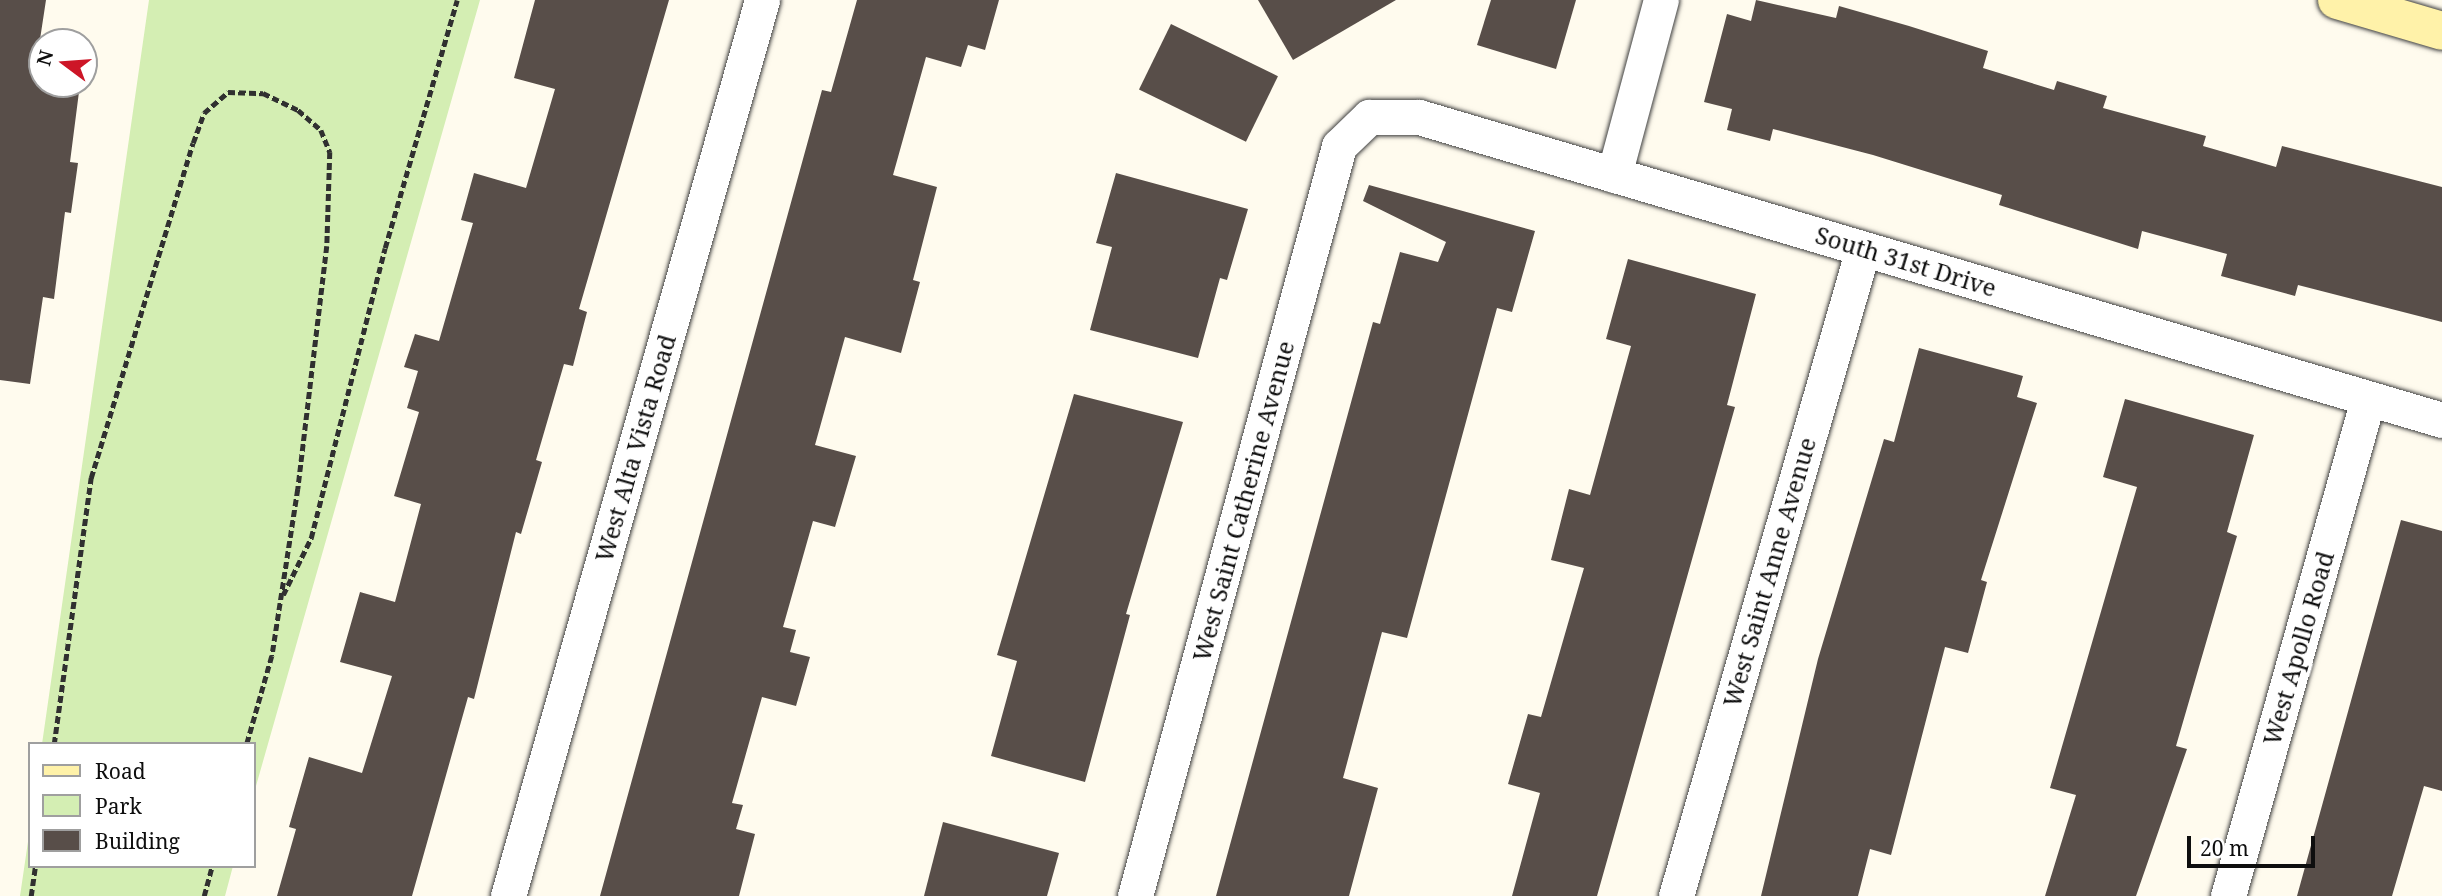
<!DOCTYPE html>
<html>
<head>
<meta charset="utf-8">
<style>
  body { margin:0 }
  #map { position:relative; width:2442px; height:896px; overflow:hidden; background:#fffbee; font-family:"Noto Serif",serif }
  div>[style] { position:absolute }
  .green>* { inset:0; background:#d4eeb3 }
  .building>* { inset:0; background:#584e49; transform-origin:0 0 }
  .path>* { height:4.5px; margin-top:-2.25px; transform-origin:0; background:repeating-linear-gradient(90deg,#303030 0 7px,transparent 0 10.5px) }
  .roads { filter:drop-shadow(0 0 2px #414141) drop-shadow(0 0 2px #414141) }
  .street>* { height:35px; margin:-17.5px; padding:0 17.5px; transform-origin:17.5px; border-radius:17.5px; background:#fff }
  .secondary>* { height:38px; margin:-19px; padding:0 19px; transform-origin:19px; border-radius:19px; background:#fff2a9 }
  span { translate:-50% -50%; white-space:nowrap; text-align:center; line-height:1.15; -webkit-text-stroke:7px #fff; paint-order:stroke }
  .street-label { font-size:24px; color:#0e0e0e }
  .legend { position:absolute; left:28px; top:742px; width:228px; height:126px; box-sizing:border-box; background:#fff; border:2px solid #9f9f9f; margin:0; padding:9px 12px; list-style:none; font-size:21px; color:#0e0e0e }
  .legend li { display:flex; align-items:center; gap:14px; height:35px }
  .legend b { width:35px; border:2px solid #9f9f9f }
  .north { position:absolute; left:28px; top:28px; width:70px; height:70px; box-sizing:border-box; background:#fff; border:2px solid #9f9f9f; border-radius:50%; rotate:286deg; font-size:19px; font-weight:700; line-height:28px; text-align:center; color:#0e0e0e }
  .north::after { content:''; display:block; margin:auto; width:24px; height:32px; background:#cd1627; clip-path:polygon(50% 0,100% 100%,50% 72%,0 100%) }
  .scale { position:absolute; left:2187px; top:836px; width:128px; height:32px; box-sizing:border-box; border:4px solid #0e0e0e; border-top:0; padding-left:9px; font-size:21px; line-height:24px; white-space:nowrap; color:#0e0e0e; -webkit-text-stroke:5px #fff; paint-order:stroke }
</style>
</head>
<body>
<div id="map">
  <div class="green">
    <div style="clip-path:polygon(149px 0,480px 0,254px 793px,254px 744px,42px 744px)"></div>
    <div style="clip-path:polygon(30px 828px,30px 866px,233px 866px,225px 896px,20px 896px)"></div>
  </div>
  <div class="building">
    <div style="clip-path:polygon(0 0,46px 0,39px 46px,42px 84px,80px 84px,70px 162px,78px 163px,71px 213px,65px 212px,54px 299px,43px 297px,30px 384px,0 380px)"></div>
    <div style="clip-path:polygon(535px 0,669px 0,579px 309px,587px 312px,573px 366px,564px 364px,536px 460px,542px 462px,521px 534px,516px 532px,474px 699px,468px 697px,412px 896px,277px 896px,296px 829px,289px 827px,309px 757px,362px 773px,392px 676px,340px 662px,360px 592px,395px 602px,421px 504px,394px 496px,419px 412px,407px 408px,418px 371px,404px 367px,415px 334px,439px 341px,473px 223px,461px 220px,474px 173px,526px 188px,555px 89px,514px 78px)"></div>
    <div style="clip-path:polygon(857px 0,999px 0,985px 50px,968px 45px,961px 67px,926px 57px,893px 175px,937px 187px,913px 280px,920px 282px,901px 353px,845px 337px,815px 445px,856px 456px,835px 527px,813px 521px,783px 627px,796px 630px,790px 652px,810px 657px,796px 706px,762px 697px,732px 803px,743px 805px,736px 829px,755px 834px,739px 896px,600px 896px,822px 90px,831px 92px)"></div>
    <div style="clip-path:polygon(1258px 0,1396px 0,1293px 60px)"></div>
    <div style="clip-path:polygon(1491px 0,1576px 0,1556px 69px,1477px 45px)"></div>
    <div style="clip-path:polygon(1756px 0,1836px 18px,1839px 6px,1909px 26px,1988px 51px,1983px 68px,2054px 90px,2057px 81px,2107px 96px,2103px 108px,2206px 136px,2203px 146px,2276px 167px,2282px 146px,2442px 187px,2442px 322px,2298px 285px,2295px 296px,2221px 276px,2227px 254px,2142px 231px,2138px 249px,1999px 205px,2002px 195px,1873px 155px,1773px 129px,1770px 141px,1727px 130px,1732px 109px,1704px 102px,1727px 14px,1751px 21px)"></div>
    <div style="left:1171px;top:24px;width:119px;height:73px;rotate:26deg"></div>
    <div style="clip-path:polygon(1116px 173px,1248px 209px,1227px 280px,1220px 278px,1198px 358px,1090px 330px,1112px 247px,1096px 243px)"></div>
    <div style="clip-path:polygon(1369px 185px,1535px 231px,1512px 312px,1497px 308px,1407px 638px,1382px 632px,1343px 778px,1378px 788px,1349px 896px,1216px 896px,1373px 322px,1380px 324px,1400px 252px,1438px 262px,1446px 242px,1363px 201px)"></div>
    <div style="clip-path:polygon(1628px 259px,1756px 294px,1727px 405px,1735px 407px,1597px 896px,1512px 896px,1540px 793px,1508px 784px,1528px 714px,1541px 717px,1584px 568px,1551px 560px,1569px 489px,1590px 495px,1631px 346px,1606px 339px)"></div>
    <div style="clip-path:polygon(1919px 348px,2023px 376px,2017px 397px,2037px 403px,1981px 580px,1987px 582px,1968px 653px,1945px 647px,1891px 855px,1870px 849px,1858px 896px,1761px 896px,1818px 659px,1884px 439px,1894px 442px)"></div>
    <div style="clip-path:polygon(1074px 394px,1183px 422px,1126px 614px,1130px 615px,1085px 782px,991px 756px,1017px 661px,997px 655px)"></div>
    <div style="clip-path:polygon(2125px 399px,2254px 435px,2227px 532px,2237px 536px,2176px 746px,2187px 749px,2136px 896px,2045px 896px,2076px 795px,2050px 788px,2137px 487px,2103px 477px)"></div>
    <div style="clip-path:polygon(2401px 520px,2442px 531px,2442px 791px,2424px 786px,2392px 896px,2297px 896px)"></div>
    <div style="clip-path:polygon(943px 822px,1059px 853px,1047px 896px,924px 896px)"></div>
  </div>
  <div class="path">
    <div style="left:283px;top:595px;width:64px;rotate:-63.8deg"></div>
    <div style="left:311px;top:538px;width:299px;rotate:-75.7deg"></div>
    <div style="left:385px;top:248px;width:258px;rotate:-73.8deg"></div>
    <div style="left:54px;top:744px;width:269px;rotate:-82.1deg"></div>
    <div style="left:91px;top:478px;width:350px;rotate:-73.1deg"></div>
    <div style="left:193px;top:143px;width:32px;rotate:-70deg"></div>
    <div style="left:204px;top:113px;width:32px;rotate:-41deg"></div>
    <div style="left:228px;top:92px;width:35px;rotate:2deg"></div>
    <div style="left:263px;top:93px;width:39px;rotate:26deg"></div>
    <div style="left:298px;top:110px;width:30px;rotate:41deg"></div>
    <div style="left:321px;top:130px;width:24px;rotate:68deg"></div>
    <div style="left:330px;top:152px;width:94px;rotate:91.8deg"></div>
    <div style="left:327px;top:246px;width:245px;rotate:96.8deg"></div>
    <div style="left:298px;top:489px;width:169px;rotate:98.8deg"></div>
    <div style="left:272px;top:656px;width:91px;rotate:105.9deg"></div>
    <div style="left:31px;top:896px;width:30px;rotate:-82deg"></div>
    <div style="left:204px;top:896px;width:31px;rotate:-75deg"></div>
  </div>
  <div class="roads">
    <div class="street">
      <div style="left:1614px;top:175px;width:181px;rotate:-75deg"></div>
      <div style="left:508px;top:896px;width:931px;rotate:-74.17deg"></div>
      <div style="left:1135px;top:896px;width:777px;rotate:-74.78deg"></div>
      <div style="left:1339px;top:146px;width:42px;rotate:-44deg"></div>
      <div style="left:1369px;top:117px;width:50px"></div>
      <div style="left:1419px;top:117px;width:1067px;rotate:16.5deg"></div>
      <div style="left:1676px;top:896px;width:673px;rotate:-73.88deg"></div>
      <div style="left:2228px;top:896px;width:516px;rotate:-74.27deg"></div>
    </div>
    <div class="secondary">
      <div style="left:2337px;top:0;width:109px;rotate:16.4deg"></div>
    </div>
  </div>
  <div class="street-label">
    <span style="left:1906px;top:261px;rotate:17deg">South 31st Drive</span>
    <span style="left:635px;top:448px;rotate:-74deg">West Alta Vista Road</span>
    <span style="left:1243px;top:501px;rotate:-75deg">West Saint Catherine Avenue</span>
    <span style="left:1769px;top:572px;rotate:-74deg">West Saint Anne Avenue</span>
    <span style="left:2298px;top:648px;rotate:-74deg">West Apollo Road</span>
  </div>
  <ul class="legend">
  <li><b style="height:9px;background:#fff2a9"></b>Road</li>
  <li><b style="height:19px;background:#d4eeb3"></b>Park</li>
  <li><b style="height:19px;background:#584e49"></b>Building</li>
  </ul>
  <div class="north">N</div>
  <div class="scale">20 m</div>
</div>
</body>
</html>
